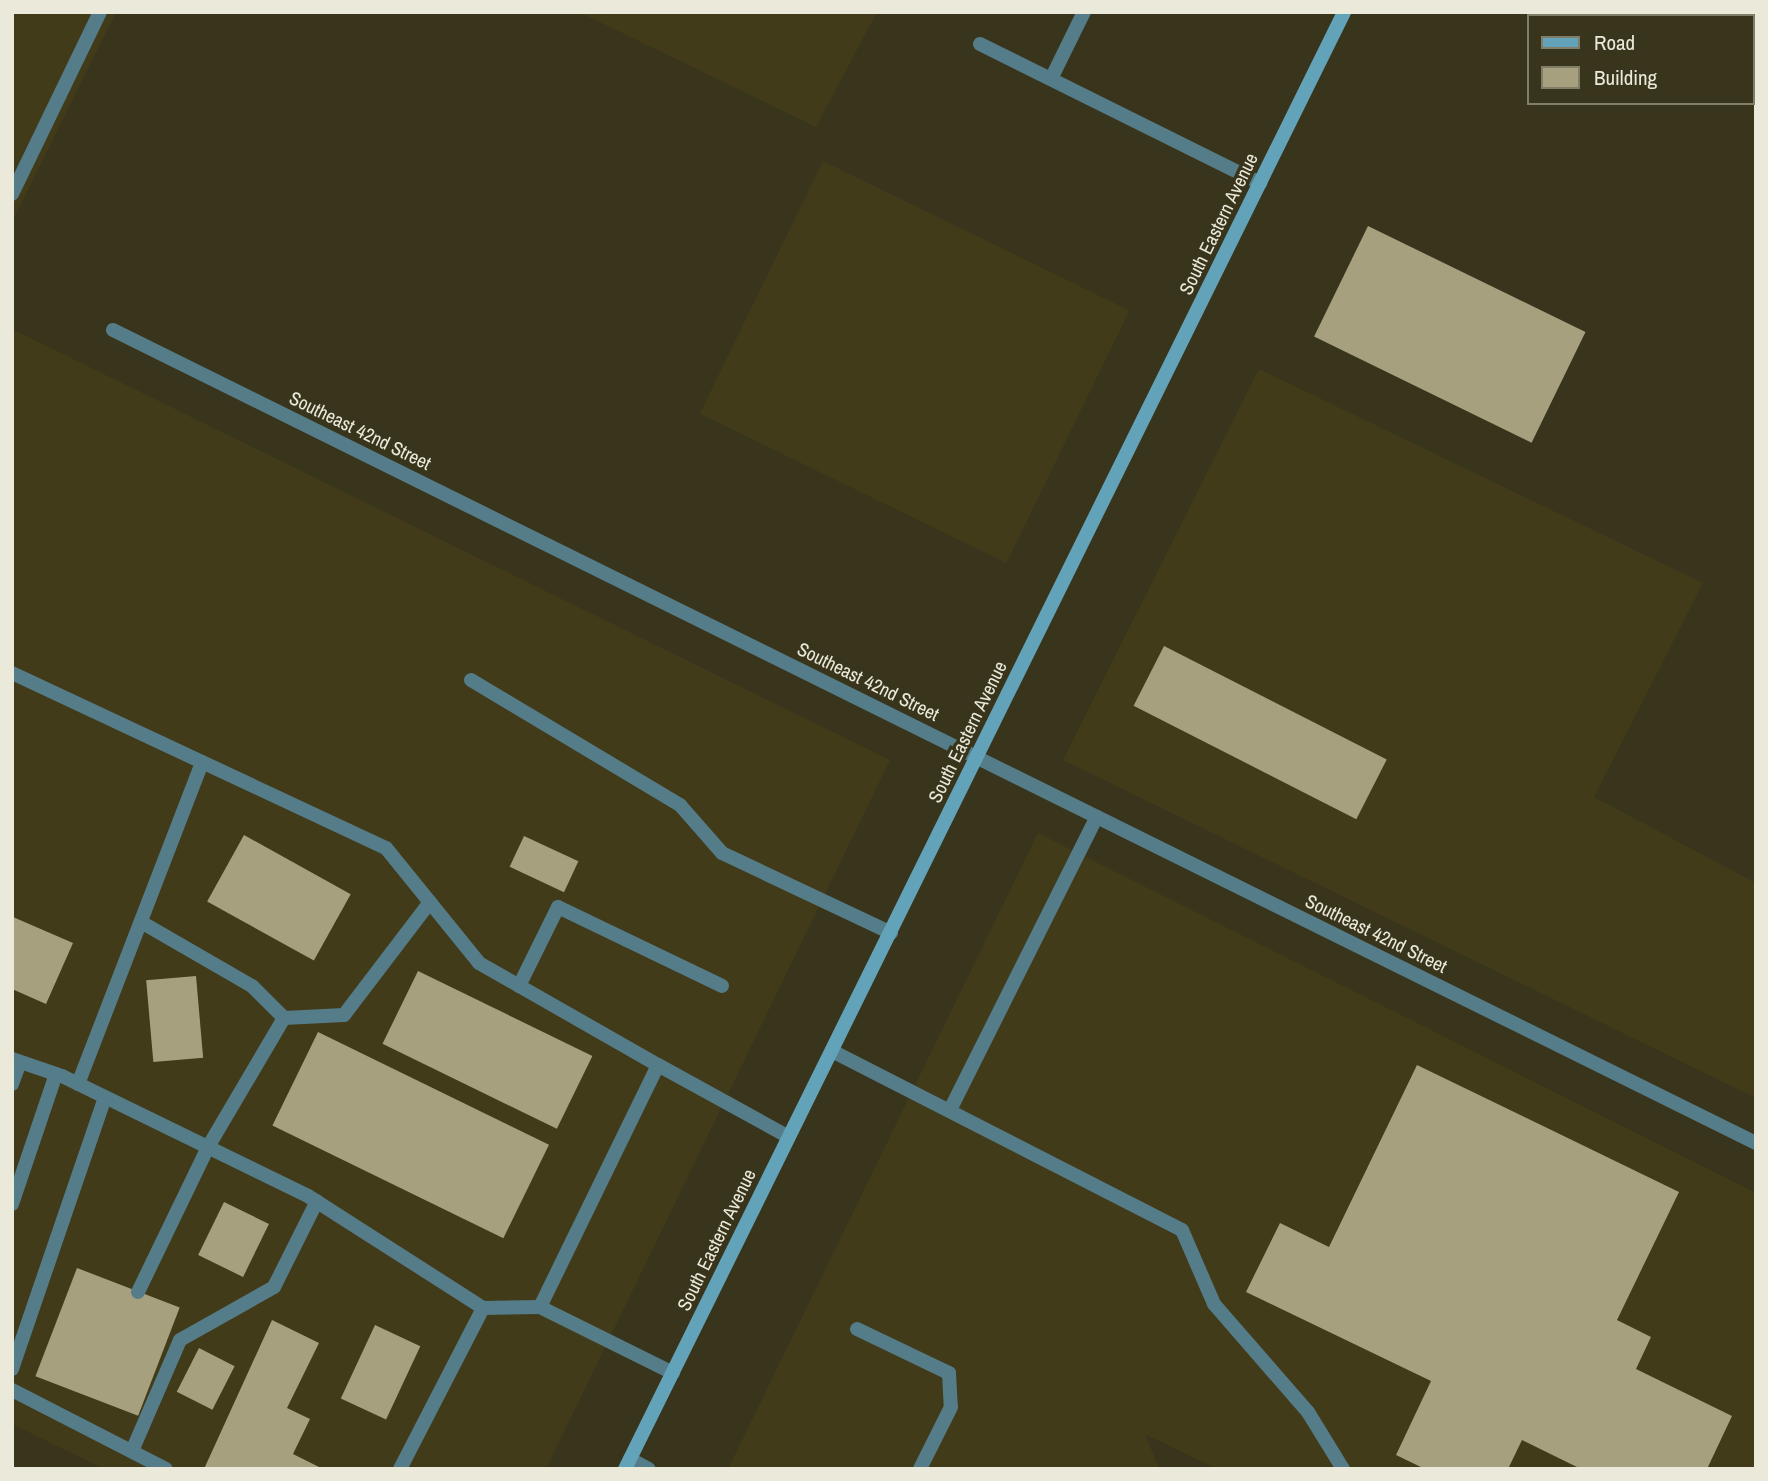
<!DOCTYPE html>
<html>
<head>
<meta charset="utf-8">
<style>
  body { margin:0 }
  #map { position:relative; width:1768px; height:1481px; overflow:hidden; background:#39351c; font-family:"Archivo Narrow",sans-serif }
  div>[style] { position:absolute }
  .built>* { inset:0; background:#413b1a; transform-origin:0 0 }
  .building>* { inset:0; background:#a6a07f; transform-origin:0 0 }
  .service>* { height:14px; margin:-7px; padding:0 7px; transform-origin:7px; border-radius:7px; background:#557c89 }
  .minor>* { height:14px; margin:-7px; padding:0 7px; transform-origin:7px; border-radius:7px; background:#557c89 }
  .secondary>* { height:14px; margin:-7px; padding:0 7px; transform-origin:7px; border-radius:7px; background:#63a3b9 }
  span { translate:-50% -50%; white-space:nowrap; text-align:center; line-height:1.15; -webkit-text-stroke:7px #39351c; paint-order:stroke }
  .street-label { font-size:19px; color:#ebe9da }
  .frame { position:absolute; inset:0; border:14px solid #ebe9da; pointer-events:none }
  .legend { position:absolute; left:1527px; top:14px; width:228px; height:91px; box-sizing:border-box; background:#39351c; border:2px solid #807d68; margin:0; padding:9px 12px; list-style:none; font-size:21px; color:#ebe9da }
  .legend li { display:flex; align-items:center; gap:14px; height:35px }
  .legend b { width:35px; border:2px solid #807d68 }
</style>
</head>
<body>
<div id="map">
  <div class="built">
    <div style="clip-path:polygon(12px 12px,116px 12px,12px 222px)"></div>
    <div style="clip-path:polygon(579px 12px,877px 12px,816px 127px)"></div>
    <div style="left:823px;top:161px;width:341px;height:281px;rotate:26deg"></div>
    <div style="clip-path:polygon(12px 329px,890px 760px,546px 1469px,104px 1469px,12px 1424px)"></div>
    <div style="clip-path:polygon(1259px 369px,1703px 583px,1594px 797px,1756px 883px,1756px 1098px,1063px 760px)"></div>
    <div style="clip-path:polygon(1038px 833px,1756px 1193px,1756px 1469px,1217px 1469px,1145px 1434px,1159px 1469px,728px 1469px)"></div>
  </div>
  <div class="building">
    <div style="left:1368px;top:226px;width:242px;height:123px;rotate:26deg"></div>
    <div style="left:1164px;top:646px;width:250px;height:67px;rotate:27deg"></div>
    <div style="left:244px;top:835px;width:122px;height:76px;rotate:29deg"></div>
    <div style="left:524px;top:836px;width:60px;height:34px;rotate:25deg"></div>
    <div style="clip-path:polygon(13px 917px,73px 943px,46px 1004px,12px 989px)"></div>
    <div style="left:418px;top:971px;width:194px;height:81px;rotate:26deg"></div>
    <div style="left:196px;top:976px;width:82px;height:50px;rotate:85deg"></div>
    <div style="left:318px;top:1032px;width:257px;height:104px;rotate:26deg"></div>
    <div style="clip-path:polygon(1417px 1065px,1679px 1192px,1617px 1320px,1651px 1337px,1636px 1369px,1732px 1416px,1707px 1469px,1581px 1469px,1522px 1440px,1508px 1469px,1425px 1469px,1396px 1455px,1431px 1381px,1246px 1292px,1280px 1223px,1329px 1247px)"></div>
    <div style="left:224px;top:1202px;width:50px;height:59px;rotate:26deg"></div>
    <div style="left:77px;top:1268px;width:110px;height:116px;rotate:21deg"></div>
    <div style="clip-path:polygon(272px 1320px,319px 1343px,287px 1408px,310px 1419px,293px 1454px,323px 1469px,204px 1469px)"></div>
    <div style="left:375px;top:1325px;width:50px;height:81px;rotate:25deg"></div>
    <div style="left:199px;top:1348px;width:40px;height:49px;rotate:27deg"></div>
  </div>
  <div class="service">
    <div style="left:980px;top:44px;width:313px;rotate:26.4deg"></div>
    <div style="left:1051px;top:79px;width:75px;rotate:-63.8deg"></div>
    <div style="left:12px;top:194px;width:202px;rotate:-64.2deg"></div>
    <div style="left:12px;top:673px;width:413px;rotate:25.1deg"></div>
    <div style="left:386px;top:848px;width:148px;rotate:51deg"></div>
    <div style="left:479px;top:963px;width:206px;rotate:29.7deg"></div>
    <div style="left:471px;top:680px;width:244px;rotate:30.9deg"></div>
    <div style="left:680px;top:805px;width:64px;rotate:48.8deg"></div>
    <div style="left:722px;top:853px;width:187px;rotate:25.3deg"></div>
    <div style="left:141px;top:922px;width:128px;rotate:30deg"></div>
    <div style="left:252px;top:986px;width:45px;rotate:45deg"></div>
    <div style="left:284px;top:1018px;width:60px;rotate:-2.9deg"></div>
    <div style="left:344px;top:1015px;width:142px;rotate:-52.7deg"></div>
    <div style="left:519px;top:986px;width:88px;rotate:-63.7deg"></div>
    <div style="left:558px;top:907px;width:182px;rotate:25.7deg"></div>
    <div style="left:832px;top:1051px;width:393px;rotate:27.1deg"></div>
    <div style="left:1182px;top:1230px;width:81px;rotate:66.6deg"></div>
    <div style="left:1214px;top:1304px;width:143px;rotate:49deg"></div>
    <div style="left:1308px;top:1412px;width:67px;rotate:58.4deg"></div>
    <div style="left:12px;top:1059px;width:53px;rotate:18.8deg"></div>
    <div style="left:62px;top:1076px;width:274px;rotate:26deg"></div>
    <div style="left:308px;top:1196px;width:208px;rotate:32.6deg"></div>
    <div style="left:12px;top:1084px;width:23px;rotate:-70deg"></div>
    <div style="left:78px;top:1084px;width:345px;rotate:-68.9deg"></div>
    <div style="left:950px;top:1110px;width:328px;rotate:-63.4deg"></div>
    <div style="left:12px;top:1204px;width:137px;rotate:-71.3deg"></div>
    <div style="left:138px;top:1292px;width:161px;rotate:-64.2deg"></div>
    <div style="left:208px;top:1147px;width:150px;rotate:-59.5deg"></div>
    <div style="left:857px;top:1329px;width:102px;rotate:25.6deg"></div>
    <div style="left:949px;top:1373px;width:34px;rotate:87deg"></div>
    <div style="left:951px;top:1407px;width:69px;rotate:116.6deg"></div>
    <div style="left:12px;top:1369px;width:287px;rotate:-71.1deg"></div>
    <div style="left:673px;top:1373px;width:148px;rotate:-153.6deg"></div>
    <div style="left:540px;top:1307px;width:269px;rotate:-64deg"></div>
    <div style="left:658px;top:1065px;width:149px;rotate:28.8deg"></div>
    <div style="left:12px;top:1390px;width:173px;rotate:27.2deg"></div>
    <div style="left:132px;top:1451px;width:121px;rotate:-66.6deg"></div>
    <div style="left:180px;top:1340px;width:108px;rotate:-29.4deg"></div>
    <div style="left:274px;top:1287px;width:96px;rotate:-63.4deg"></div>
    <div style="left:630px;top:1459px;width:21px;rotate:28deg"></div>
    <div style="left:400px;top:1469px;width:181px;rotate:-62.7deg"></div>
    <div style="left:483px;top:1308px;width:57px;rotate:-1deg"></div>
  </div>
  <div class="minor">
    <div style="left:113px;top:330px;width:1833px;rotate:26.33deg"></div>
  </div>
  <div class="secondary">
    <div style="left:625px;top:1469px;width:1625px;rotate:-63.73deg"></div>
  </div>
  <div class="street-label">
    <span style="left:1219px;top:224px;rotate:-64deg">South Eastern Avenue</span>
    <span style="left:360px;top:431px;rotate:26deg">Southeast 42nd Street</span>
    <span style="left:868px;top:682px;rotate:26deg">Southeast 42nd Street</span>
    <span style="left:968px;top:732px;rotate:-64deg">South Eastern Avenue</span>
    <span style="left:1376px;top:934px;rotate:26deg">Southeast 42nd Street</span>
    <span style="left:717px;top:1240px;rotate:-64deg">South Eastern Avenue</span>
  </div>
  <div class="frame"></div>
  <ul class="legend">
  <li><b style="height:9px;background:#63a3b9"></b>Road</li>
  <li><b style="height:19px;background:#a6a07f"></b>Building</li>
  </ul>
</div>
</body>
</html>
